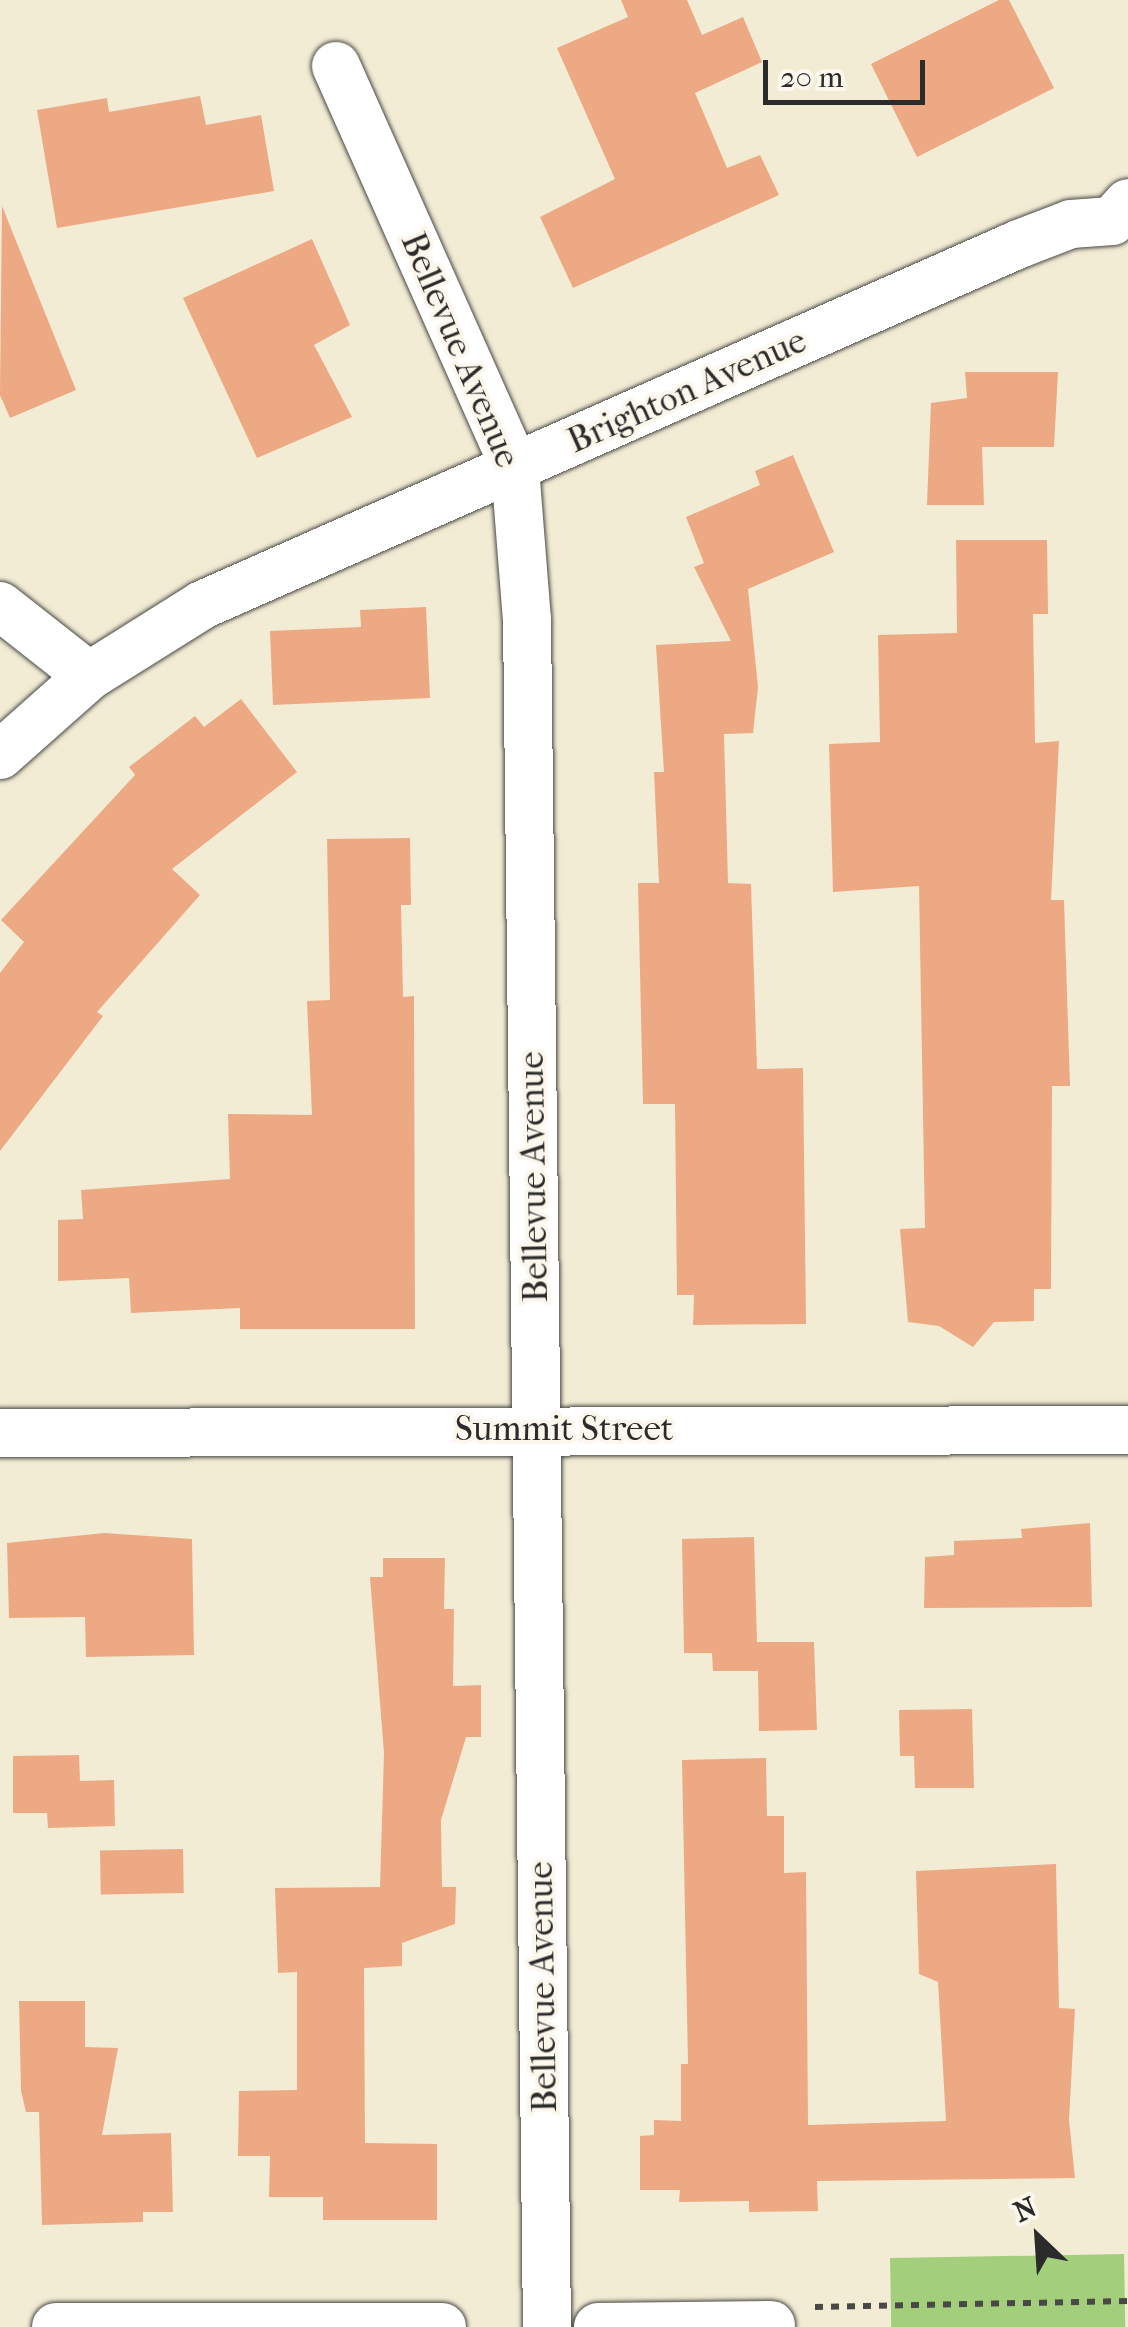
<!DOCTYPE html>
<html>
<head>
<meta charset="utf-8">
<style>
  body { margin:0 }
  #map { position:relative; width:1128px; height:2327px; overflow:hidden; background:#f2ecd5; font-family:"IM FELL French Canon",serif }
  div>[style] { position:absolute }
  .green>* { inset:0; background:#a3cf7c; transform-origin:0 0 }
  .building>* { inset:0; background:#eda983; transform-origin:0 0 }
  .path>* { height:6px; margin-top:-3px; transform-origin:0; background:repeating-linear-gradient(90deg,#494844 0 8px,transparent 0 16px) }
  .roads { filter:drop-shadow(0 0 2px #494844) drop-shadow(0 0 2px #494844) }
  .street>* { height:48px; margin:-24px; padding:0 24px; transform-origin:24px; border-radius:24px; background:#fff }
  span { translate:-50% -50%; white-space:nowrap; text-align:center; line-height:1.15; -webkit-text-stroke:8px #fbf7ec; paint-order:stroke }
  .street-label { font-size:35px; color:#2b2b2b }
  .north { position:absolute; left:988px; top:2187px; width:100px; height:100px; -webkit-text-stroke:8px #fbf7ec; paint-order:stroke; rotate:335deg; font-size:28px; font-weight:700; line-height:40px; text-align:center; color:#2b2b2b }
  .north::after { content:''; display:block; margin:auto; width:35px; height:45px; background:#2b2b2b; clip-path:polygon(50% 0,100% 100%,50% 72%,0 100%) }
  .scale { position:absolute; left:763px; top:60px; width:162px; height:45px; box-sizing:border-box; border:5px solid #2b2b2b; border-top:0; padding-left:12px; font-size:30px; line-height:35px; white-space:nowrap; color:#2b2b2b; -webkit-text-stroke:8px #fbf7ec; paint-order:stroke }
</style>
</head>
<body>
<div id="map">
  <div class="green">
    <div style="left:1124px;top:2254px;width:73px;height:234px;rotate:89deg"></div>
  </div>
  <div class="building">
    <div style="clip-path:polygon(621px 0,687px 0,702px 35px,743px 17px,762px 62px,695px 93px,727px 168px,760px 155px,779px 195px,573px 288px,540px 217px,615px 179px,557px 48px,628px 17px)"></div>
    <div style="clip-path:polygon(999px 0,1009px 0,1054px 88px,917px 157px,871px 64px)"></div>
    <div style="clip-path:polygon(200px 96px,206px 125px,261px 115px,274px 191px,57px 228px,37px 110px,107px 98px,109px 112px)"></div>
    <div style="clip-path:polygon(2px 206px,76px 390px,10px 418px,0 395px)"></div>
    <div style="clip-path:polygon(312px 239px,350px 325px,314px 345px,352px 417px,257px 458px,183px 298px)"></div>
    <div style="clip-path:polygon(965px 372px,1058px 372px,1054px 447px,982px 447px,984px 505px,927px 505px,931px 403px,967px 398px)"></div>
    <div style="clip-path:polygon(793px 455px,834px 552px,748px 589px,758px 687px,753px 733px,724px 734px,728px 883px,751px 884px,757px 1069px,803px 1068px,806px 1324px,693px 1325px,694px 1295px,677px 1295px,675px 1104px,643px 1104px,638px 883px,659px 883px,654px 772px,664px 772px,656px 645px,731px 641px,694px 567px,704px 563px,686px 517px,760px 485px,755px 471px)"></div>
    <div style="clip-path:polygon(956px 540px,1047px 540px,1048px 614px,1033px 614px,1035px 743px,1059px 741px,1051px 900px,1064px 900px,1070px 1086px,1052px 1086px,1051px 1289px,1034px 1289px,1034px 1321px,994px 1322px,973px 1347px,939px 1326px,908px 1322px,900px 1229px,925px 1228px,919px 886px,833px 892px,829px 744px,880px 742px,878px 635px,957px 633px)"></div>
    <div style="clip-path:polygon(426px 607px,430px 698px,273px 705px,270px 631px,361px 627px,360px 610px)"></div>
    <div style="clip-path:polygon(241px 699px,297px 772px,172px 869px,200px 895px,97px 1012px,103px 1016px,0 1151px,0 973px,24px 942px,1px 920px,135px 775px,129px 767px,195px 716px,204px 727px)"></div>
    <div style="clip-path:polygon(410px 838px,411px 905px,401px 905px,403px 997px,414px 996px,415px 1329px,240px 1329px,240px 1308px,131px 1313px,129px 1278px,58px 1281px,58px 1220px,83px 1219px,81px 1190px,230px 1179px,228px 1114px,312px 1115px,307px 1001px,330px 1000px,327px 839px)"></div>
    <div style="clip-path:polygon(1090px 1523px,1092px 1607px,924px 1608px,925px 1557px,954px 1555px,954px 1541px,1022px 1538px,1021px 1529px)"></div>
    <div style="clip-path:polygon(104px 1533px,192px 1539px,194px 1655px,86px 1657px,85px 1617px,9px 1618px,7px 1543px)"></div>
    <div style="clip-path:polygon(754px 1537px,757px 1642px,814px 1642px,817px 1730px,759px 1731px,758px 1671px,713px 1671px,712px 1653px,684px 1653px,682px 1539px)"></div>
    <div style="clip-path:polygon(383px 1558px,445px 1558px,444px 1609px,454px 1609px,453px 1686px,481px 1685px,481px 1737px,466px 1737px,441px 1820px,442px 1887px,456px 1887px,455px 1924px,402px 1943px,402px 1966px,364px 1968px,365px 2143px,437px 2144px,437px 2220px,323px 2220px,323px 2197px,269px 2197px,270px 2156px,238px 2156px,239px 2091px,297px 2090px,297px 1972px,278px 1973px,275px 1888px,380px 1887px,384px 1753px,370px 1577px,383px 1577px)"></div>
    <div style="clip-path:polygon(972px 1709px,974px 1788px,915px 1788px,914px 1756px,900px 1756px,899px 1710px)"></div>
    <div style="clip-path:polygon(79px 1755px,80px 1781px,114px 1780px,115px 1826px,48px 1828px,47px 1813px,13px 1813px,13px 1756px)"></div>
    <div style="clip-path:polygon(766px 1758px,767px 1816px,784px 1816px,784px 1873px,806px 1872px,808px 2125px,946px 2121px,938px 1982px,919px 1974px,916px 1871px,1056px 1864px,1059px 2008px,1075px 2009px,1069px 2120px,1075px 2178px,817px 2181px,818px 2211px,749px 2212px,749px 2201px,679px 2202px,680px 2190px,640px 2190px,640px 2136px,654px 2135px,654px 2120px,681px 2121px,681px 2064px,688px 2064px,682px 1760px)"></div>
    <div style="left:183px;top:1849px;width:44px;height:83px;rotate:89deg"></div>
    <div style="clip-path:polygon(19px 2001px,85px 2001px,85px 2047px,118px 2048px,102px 2135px,171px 2133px,173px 2212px,143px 2212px,143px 2222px,42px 2225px,39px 2112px,26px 2112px,21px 2091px)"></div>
  </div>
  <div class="path">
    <div style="left:815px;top:2307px;width:313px;rotate:-1.1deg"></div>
  </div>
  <div class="roads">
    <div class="street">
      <div style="left:336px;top:66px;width:440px;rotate:66deg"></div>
      <div style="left:515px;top:468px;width:151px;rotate:85.5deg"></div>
      <div style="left:527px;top:619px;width:1708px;rotate:89.33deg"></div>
      <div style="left:0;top:606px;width:113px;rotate:38.2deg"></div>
      <div style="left:0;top:755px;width:119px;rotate:-41.6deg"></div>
      <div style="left:89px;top:676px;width:133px;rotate:-32.1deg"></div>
      <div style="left:202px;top:605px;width:893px;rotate:-23.84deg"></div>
      <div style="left:1019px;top:244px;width:56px;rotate:-21deg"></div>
      <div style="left:1071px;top:224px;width:41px;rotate:-4.2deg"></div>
      <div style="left:1112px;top:221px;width:24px;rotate:-48deg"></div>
      <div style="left:0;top:1433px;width:1128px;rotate:-0.15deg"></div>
      <div style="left:56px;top:2327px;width:386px"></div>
      <div style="left:598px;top:2327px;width:173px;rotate:-0.7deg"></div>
    </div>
  </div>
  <div class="street-label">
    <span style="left:460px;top:350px;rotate:67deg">Bellevue Avenue</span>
    <span style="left:687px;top:391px;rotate:-24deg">Brighton Avenue</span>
    <span style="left:534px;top:1177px;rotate:-91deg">Bellevue Avenue</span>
    <span style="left:564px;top:1429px">Summit Street</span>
    <span style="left:543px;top:1987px;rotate:-91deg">Bellevue Avenue</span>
  </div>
  <div class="north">N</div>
  <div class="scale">20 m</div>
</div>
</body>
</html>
